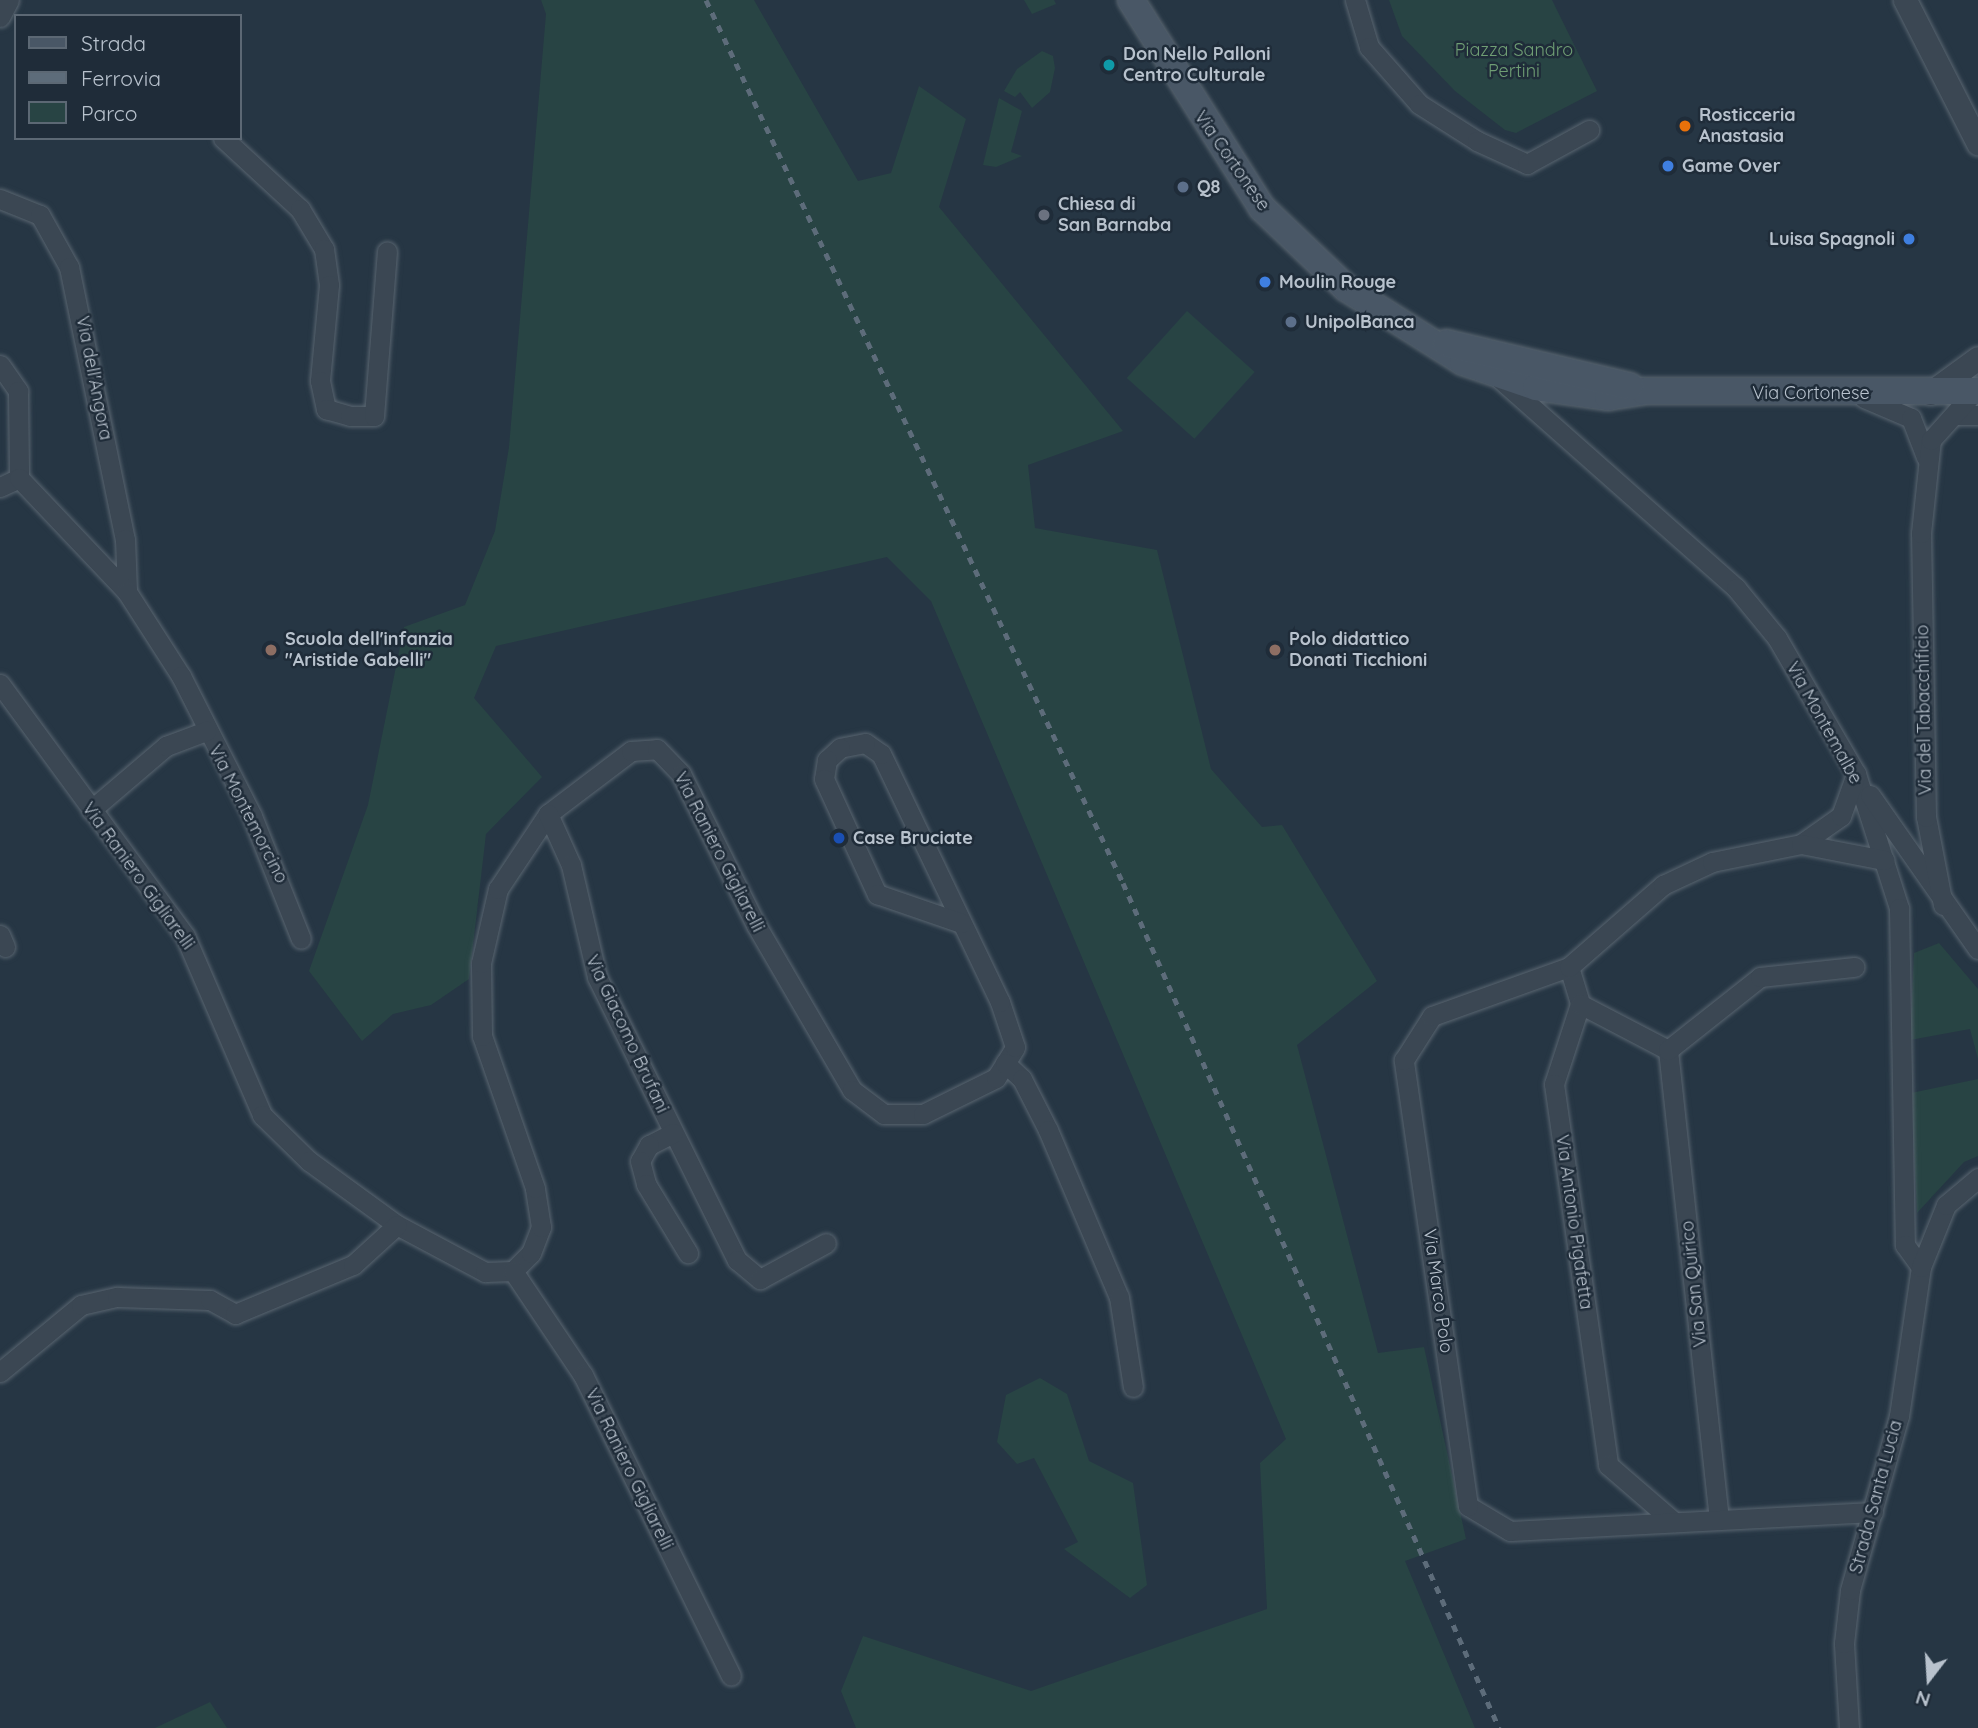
<!DOCTYPE html>
<html>
<head>
<meta charset="utf-8">
<style>
  body { margin:0 }
  #map { position:relative; width:1978px; height:1728px; overflow:hidden; background:#263644; font-family:Quicksand,sans-serif }
  div>[style] { position:absolute }
  .green>* { inset:0; background:#284444; transform-origin:0 0 }
  .roads { filter:drop-shadow(0 0 2px #596570) drop-shadow(0 0 2px #596570) }
  .minor>* { height:19px; margin:-9.5px; padding:0 9.5px; transform-origin:9.5px; border-radius:9.5px; background:#3b4753 }
  .tertiary>* { height:23px; margin:-11.5px; padding:0 11.5px; transform-origin:11.5px; border-radius:11.5px; background:#3b4753 }
  .secondary>* { height:26px; margin:-13px; padding:0 13px; transform-origin:13px; border-radius:13px; background:#495766 }
  .rail>* { height:5px; margin-top:-2.5px; transform-origin:0; background:repeating-linear-gradient(90deg,#5d6c7a 0 7px,transparent 0 14px) }
  .dots>* { width:19px; height:19px; translate:-50% -50%; box-sizing:border-box; border:4px solid #1f2c39; border-radius:50% }
  span { translate:-50% -50%; white-space:nowrap; text-align:center; line-height:1.15; -webkit-text-stroke:5px #1f2c39; paint-order:stroke }
  .park-label { font-size:18px; color:#6f9e74 }
  .poi-label { font-size:18px; color:#b8c2cd; font-weight:700 }
  .left { translate:0 -50%; text-align:left }
  .right { translate:-100% -50%; text-align:right }
  .street-label { font-size:18px; color:#b8c2cd }
  .legend { position:absolute; left:14px; top:14px; width:228px; height:126px; box-sizing:border-box; background:#1f2c39; border:2px solid #5c6874; margin:0; padding:9px 12px; list-style:none; font-size:21px; color:#b8c2cd }
  .legend li { display:flex; align-items:center; gap:14px; height:35px }
  .legend b { width:35px; border:2px solid #5c6874 }
  .north { position:absolute; left:1894px; top:1644px; width:70px; height:70px; -webkit-text-stroke:5px #1f2c39; paint-order:stroke; rotate:197deg; font-size:19px; font-weight:700; line-height:28px; text-align:center; color:#b8c2cd }
  .north::after { content:''; display:block; margin:auto; width:24px; height:32px; background:#b8c2cd; clip-path:polygon(50% 0,100% 100%,50% 72%,0 100%) }
</style>
</head>
<body>
<div id="map">
  <div class="green">
    <div style="clip-path:polygon(541px 0,754px 0,858px 181px,891px 173px,919px 86px,966px 119px,939px 207px,1123px 431px,1028px 465px,1035px 528px,1157px 550px,1211px 769px,1262px 827px,1282px 825px,1377px 981px,1297px 1045px,1378px 1353px,1424px 1347px,1466px 1539px,1405px 1561px,1475px 1728px,856px 1728px,841px 1691px,863px 1636px,1031px 1691px,1267px 1609px,1260px 1463px,1286px 1439px,931px 601px,887px 557px,496px 646px,474px 698px,542px 777px,486px 834px,469px 979px,431px 1005px,393px 1014px,362px 1041px,309px 971px,368px 805px,404px 627px,465px 605px,495px 531px,509px 447px,546px 14px)"></div>
    <div style="clip-path:polygon(1024px 0,1054px 0,1056px 4px,1032px 14px)"></div>
    <div style="clip-path:polygon(1389px 0,1552px 0,1597px 91px,1516px 133px,1505px 130px,1455px 91px,1402px 36px)"></div>
    <div style="clip-path:polygon(1042px 51px,1053px 56px,1055px 68px,1050px 92px,1032px 108px,1020px 92px,1015px 97px,1004px 91px,1017px 69px)"></div>
    <div style="clip-path:polygon(999px 98px,1022px 111px,1011px 152px,1022px 156px,996px 167px,983px 165px)"></div>
    <div style="left:1187px;top:311px;width:91px;height:90px;rotate:42deg"></div>
    <div style="clip-path:polygon(1939px 943px,1978px 989px,1978px 1059px,1970px 1029px,1910px 1040px,1914px 953px)"></div>
    <div style="clip-path:polygon(1978px 1079px,1978px 1156px,1964px 1162px,1917px 1213px,1911px 1093px)"></div>
    <div style="clip-path:polygon(1040px 1378px,1067px 1394px,1089px 1461px,1133px 1483px,1147px 1585px,1130px 1598px,1064px 1549px,1078px 1542px,1034px 1458px,1017px 1464px,997px 1442px,1006px 1395px)"></div>
    <div style="clip-path:polygon(210px 1702px,227px 1728px,155px 1728px)"></div>
  </div>
  <div class="roads">
    <div class="minor">
      <div style="left:1355px;top:0;width:49px;rotate:73.4deg"></div>
      <div style="left:1369px;top:47px;width:76px;rotate:48.7deg"></div>
      <div style="left:1419px;top:104px;width:69px;rotate:32.5deg"></div>
      <div style="left:1477px;top:141px;width:55px;rotate:24.7deg"></div>
      <div style="left:1527px;top:164px;width:71px;rotate:-28.7deg"></div>
      <div style="left:0;top:17px;width:19px;rotate:-62deg"></div>
      <div style="left:223px;top:138px;width:105px;rotate:42.7deg"></div>
      <div style="left:300px;top:209px;width:47px;rotate:59deg"></div>
      <div style="left:324px;top:249px;width:36px;rotate:82deg"></div>
      <div style="left:329px;top:285px;width:96px;rotate:95.4deg"></div>
      <div style="left:320px;top:381px;width:29px;rotate:78deg"></div>
      <div style="left:326px;top:409px;width:25px;rotate:16deg"></div>
      <div style="left:350px;top:416px;width:24px"></div>
      <div style="left:374px;top:416px;width:165px;rotate:-85.5deg"></div>
      <div style="left:0;top:199px;width:43px;rotate:21.8deg"></div>
      <div style="left:40px;top:215px;width:60px;rotate:60.9deg"></div>
      <div style="left:69px;top:267px;width:278px;rotate:78.4deg"></div>
      <div style="left:125px;top:539px;width:53px;rotate:87.8deg"></div>
      <div style="left:0;top:365px;width:32px;rotate:55deg"></div>
      <div style="left:18px;top:391px;width:87px;rotate:89.3deg"></div>
      <div style="left:1500px;top:379px;width:315px;rotate:41.5deg"></div>
      <div style="left:1736px;top:588px;width:65px;rotate:50.6deg"></div>
      <div style="left:1777px;top:638px;width:157px;rotate:59.8deg"></div>
      <div style="left:1856px;top:774px;width:141px;rotate:72.2deg"></div>
      <div style="left:1899px;top:908px;width:337px;rotate:89deg"></div>
      <div style="left:1905px;top:1245px;width:27px;rotate:54deg"></div>
      <div style="left:1864px;top:398px;width:51px;rotate:23.1deg"></div>
      <div style="left:1911px;top:418px;width:42px;rotate:69deg"></div>
      <div style="left:1956px;top:415px;width:22px"></div>
      <div style="left:0;top:487px;width:21px;rotate:-25deg"></div>
      <div style="left:19px;top:478px;width:157px;rotate:46.5deg"></div>
      <div style="left:127px;top:592px;width:100px;rotate:57.3deg"></div>
      <div style="left:181px;top:676px;width:157px;rotate:63.1deg"></div>
      <div style="left:252px;top:816px;width:132px;rotate:68.3deg"></div>
      <div style="left:0;top:684px;width:313px;rotate:53.7deg"></div>
      <div style="left:185px;top:936px;width:195px;rotate:66.7deg"></div>
      <div style="left:262px;top:1115px;width:66px;rotate:44.4deg"></div>
      <div style="left:309px;top:1161px;width:109px;rotate:36deg"></div>
      <div style="left:397px;top:1225px;width:100px;rotate:28.1deg"></div>
      <div style="left:485px;top:1272px;width:28px;rotate:-2deg"></div>
      <div style="left:513px;top:1271px;width:25px;rotate:-45deg"></div>
      <div style="left:531px;top:1253px;width:28px;rotate:-69deg"></div>
      <div style="left:541px;top:1227px;width:39px;rotate:-99deg"></div>
      <div style="left:535px;top:1188px;width:161px;rotate:-109.2deg"></div>
      <div style="left:482px;top:1036px;width:73px;rotate:-90.8deg"></div>
      <div style="left:481px;top:963px;width:76px;rotate:-77.1deg"></div>
      <div style="left:498px;top:889px;width:90px;rotate:-56.3deg"></div>
      <div style="left:548px;top:814px;width:104px;rotate:-37.2deg"></div>
      <div style="left:631px;top:751px;width:26px;rotate:-4deg"></div>
      <div style="left:657px;top:749px;width:35px;rotate:46deg"></div>
      <div style="left:681px;top:774px;width:169px;rotate:63.6deg"></div>
      <div style="left:756px;top:925px;width:191px;rotate:59.8deg"></div>
      <div style="left:852px;top:1090px;width:40px;rotate:37deg"></div>
      <div style="left:884px;top:1114px;width:39px"></div>
      <div style="left:923px;top:1114px;width:81px;rotate:-26.3deg"></div>
      <div style="left:996px;top:1078px;width:36px;rotate:-58deg"></div>
      <div style="left:1015px;top:1047px;width:47px;rotate:-108.4deg"></div>
      <div style="left:1000px;top:1002px;width:275px;rotate:-115.6deg"></div>
      <div style="left:881px;top:754px;width:19px;rotate:-145deg"></div>
      <div style="left:865px;top:743px;width:25px;rotate:169deg"></div>
      <div style="left:840px;top:748px;width:18px;rotate:137deg"></div>
      <div style="left:827px;top:760px;width:19px;rotate:99deg"></div>
      <div style="left:824px;top:779px;width:127px;rotate:65.3deg"></div>
      <div style="left:877px;top:894px;width:89px;rotate:19deg"></div>
      <div style="left:1870px;top:795px;width:188px;rotate:55deg"></div>
      <div style="left:91px;top:810px;width:99px;rotate:-40.5deg"></div>
      <div style="left:166px;top:746px;width:43px;rotate:-20.6deg"></div>
      <div style="left:548px;top:814px;width:56px;rotate:65.7deg"></div>
      <div style="left:571px;top:865px;width:115px;rotate:76.9deg"></div>
      <div style="left:597px;top:977px;width:316px;rotate:63.7deg"></div>
      <div style="left:737px;top:1260px;width:30px;rotate:40deg"></div>
      <div style="left:760px;top:1279px;width:75px;rotate:-28.6deg"></div>
      <div style="left:1801px;top:844px;width:49px;rotate:-35deg"></div>
      <div style="left:1841px;top:816px;width:45px;rotate:-70.3deg"></div>
      <div style="left:1943px;top:905px;width:90px;rotate:-100.9deg"></div>
      <div style="left:1926px;top:817px;width:284px;rotate:-91deg"></div>
      <div style="left:1921px;top:533px;width:94px;rotate:-83.9deg"></div>
      <div style="left:1931px;top:440px;width:66px;rotate:-48.1deg"></div>
      <div style="left:0;top:935px;width:13px;rotate:67deg"></div>
      <div style="left:1569px;top:967px;width:39px;rotate:73deg"></div>
      <div style="left:1580px;top:1004px;width:84px;rotate:108deg"></div>
      <div style="left:1554px;top:1084px;width:385px;rotate:81.9deg"></div>
      <div style="left:1608px;top:1465px;width:87px;rotate:40.8deg"></div>
      <div style="left:1580px;top:1004px;width:99px;rotate:27.6deg"></div>
      <div style="left:1668px;top:1050px;width:472px;rotate:83.8deg"></div>
      <div style="left:1668px;top:1050px;width:117px;rotate:-38.4deg"></div>
      <div style="left:1760px;top:977px;width:95px;rotate:-6.1deg"></div>
      <div style="left:1005px;top:1063px;width:23px;rotate:43deg"></div>
      <div style="left:1022px;top:1079px;width:57px;rotate:63deg"></div>
      <div style="left:1048px;top:1130px;width:181px;rotate:67deg"></div>
      <div style="left:1119px;top:1297px;width:91px;rotate:81.2deg"></div>
      <div style="left:673px;top:1133px;width:27px;rotate:153deg"></div>
      <div style="left:649px;top:1145px;width:18px;rotate:119deg"></div>
      <div style="left:640px;top:1161px;width:24px;rotate:75deg"></div>
      <div style="left:646px;top:1184px;width:81px;rotate:58.7deg"></div>
      <div style="left:513px;top:1271px;width:125px;rotate:56.1deg"></div>
      <div style="left:583px;top:1375px;width:335px;rotate:63.8deg"></div>
      <div style="left:0;top:1372px;width:105px;rotate:-39.6deg"></div>
      <div style="left:81px;top:1305px;width:37px;rotate:-13deg"></div>
      <div style="left:117px;top:1297px;width:93px;rotate:1.8deg"></div>
      <div style="left:210px;top:1300px;width:29px;rotate:29deg"></div>
      <div style="left:235px;top:1314px;width:128px;rotate:-22.6deg"></div>
      <div style="left:353px;top:1265px;width:59px;rotate:-42.3deg"></div>
      <div style="left:1873px;top:1512px;width:363px;rotate:177deg"></div>
      <div style="left:1510px;top:1531px;width:49px;rotate:-149.2deg"></div>
      <div style="left:1468px;top:1506px;width:451px;rotate:-98.2deg"></div>
      <div style="left:1404px;top:1060px;width:52px;rotate:-57.5deg"></div>
      <div style="left:1432px;top:1016px;width:145px;rotate:-19.7deg"></div>
      <div style="left:1569px;top:967px;width:125px;rotate:-41.1deg"></div>
      <div style="left:1663px;top:885px;width:54px;rotate:-25.1deg"></div>
      <div style="left:1712px;top:862px;width:91px;rotate:-11.4deg"></div>
      <div style="left:1801px;top:844px;width:85px;rotate:10.9deg"></div>
      <div style="left:1849px;top:1728px;width:85px;rotate:-93.4deg"></div>
      <div style="left:1844px;top:1643px;width:53px;rotate:-83.5deg"></div>
      <div style="left:1850px;top:1590px;width:181px;rotate:-74.3deg"></div>
      <div style="left:1899px;top:1416px;width:151px;rotate:-81.6deg"></div>
      <div style="left:1921px;top:1267px;width:67px;rotate:-68deg"></div>
      <div style="left:1946px;top:1205px;width:42px;rotate:-40.2deg"></div>
    </div>
    <div class="tertiary">
      <div style="left:1905px;top:0;width:161px;rotate:63deg"></div>
      <div style="left:1930px;top:393px;width:59px;rotate:-36.1deg"></div>
    </div>
    <div class="secondary">
      <div style="left:1131px;top:0;width:246px;rotate:57.8deg"></div>
      <div style="left:1262px;top:208px;width:116px;rotate:43.6deg"></div>
      <div style="left:1346px;top:288px;width:138px;rotate:32.3deg"></div>
      <div style="left:1463px;top:362px;width:77px;rotate:18.9deg"></div>
      <div style="left:1536px;top:387px;width:73px;rotate:7.9deg"></div>
      <div style="left:1608px;top:397px;width:36px;rotate:-9deg"></div>
      <div style="left:1644px;top:391px;width:334px"></div>
      <div style="left:1446px;top:343px;width:189px;rotate:13.2deg"></div>
    </div>
  </div>
  <div class="rail">
    <div style="left:706px;top:0;width:977px;rotate:64.72deg"></div>
    <div style="left:1123px;top:883px;width:925px;rotate:66.01deg"></div>
  </div>
  <div class="dots">
    <div style="left:1109px;top:65px;background:#0f9aa8"></div>
    <div style="left:1685px;top:126px;background:#e8710a"></div>
    <div style="left:1668px;top:166px;background:#3f7fe0"></div>
    <div style="left:1183px;top:187px;background:#5c6f8a"></div>
    <div style="left:1044px;top:215px;background:#6b7280"></div>
    <div style="left:1909px;top:239px;background:#3f7fe0"></div>
    <div style="left:1265px;top:282px;background:#3f7fe0"></div>
    <div style="left:1291px;top:322px;background:#5c6f8a"></div>
    <div style="left:271px;top:650px;background:#8d6e63"></div>
    <div style="left:1275px;top:650px;background:#8d6e63"></div>
    <div style="left:839px;top:838px;background:#1a4fb4"></div>
  </div>
  <div class="park-label">
    <span style="left:1514px;top:61px">Piazza Sandro<br>Pertini</span>
  </div>
  <div class="poi-label">
    <span class="left" style="left:1123px;top:65px">Don Nello Palloni<br>Centro Culturale</span>
    <span class="left" style="left:1699px;top:126px">Rosticceria<br>Anastasia</span>
    <span class="left" style="left:1682px;top:166px">Game Over</span>
    <span class="left" style="left:1197px;top:187px">Q8</span>
    <span class="left" style="left:1058px;top:215px">Chiesa di<br>San Barnaba</span>
    <span class="right" style="left:1895px;top:239px">Luisa Spagnoli</span>
    <span class="left" style="left:1279px;top:282px">Moulin Rouge</span>
    <span class="left" style="left:1305px;top:322px">UnipolBanca</span>
    <span class="left" style="left:285px;top:650px">Scuola dell'infanzia<br>"Aristide Gabelli"</span>
    <span class="left" style="left:1289px;top:650px">Polo didattico<br>Donati Ticchioni</span>
    <span class="left" style="left:853px;top:838px">Case Bruciate</span>
  </div>
  <div class="street-label">
    <span style="left:1232px;top:161px;rotate:55deg">Via Cortonese</span>
    <span style="left:94px;top:378px;rotate:79deg">Via dell'Angora</span>
    <span style="left:1811px;top:393px">Via Cortonese</span>
    <span style="left:1924px;top:710px;rotate:-91deg">Via del Tabacchificio</span>
    <span style="left:1824px;top:723px;rotate:61deg">Via Montemalbe</span>
    <span style="left:248px;top:814px;rotate:63deg">Via Montemorcino</span>
    <span style="left:719px;top:852px;rotate:63deg">Via Raniero Gigliarelli</span>
    <span style="left:138px;top:876px;rotate:54deg">Via Raniero Gigliarelli</span>
    <span style="left:627px;top:1034px;rotate:65deg">Via Giacomo Brufani</span>
    <span style="left:1574px;top:1222px;rotate:82deg">Via Antonio Pigafetta</span>
    <span style="left:1694px;top:1284px;rotate:-96deg">Via San Quirico</span>
    <span style="left:1438px;top:1291px;rotate:82deg">Via Marco Polo</span>
    <span style="left:629px;top:1469px;rotate:64deg">Via Raniero Gigliarelli</span>
    <span style="left:1876px;top:1497px;rotate:-75deg">Strada Santa Lucia</span>
  </div>
  <ul class="legend">
  <li><b style="height:9px;background:#495766"></b>Strada</li>
  <li><b style="height:9px;background:#5d6c7a"></b>Ferrovia</li>
  <li><b style="height:19px;background:#284444"></b>Parco</li>
  </ul>
  <div class="north">N</div>
</div>
</body>
</html>
